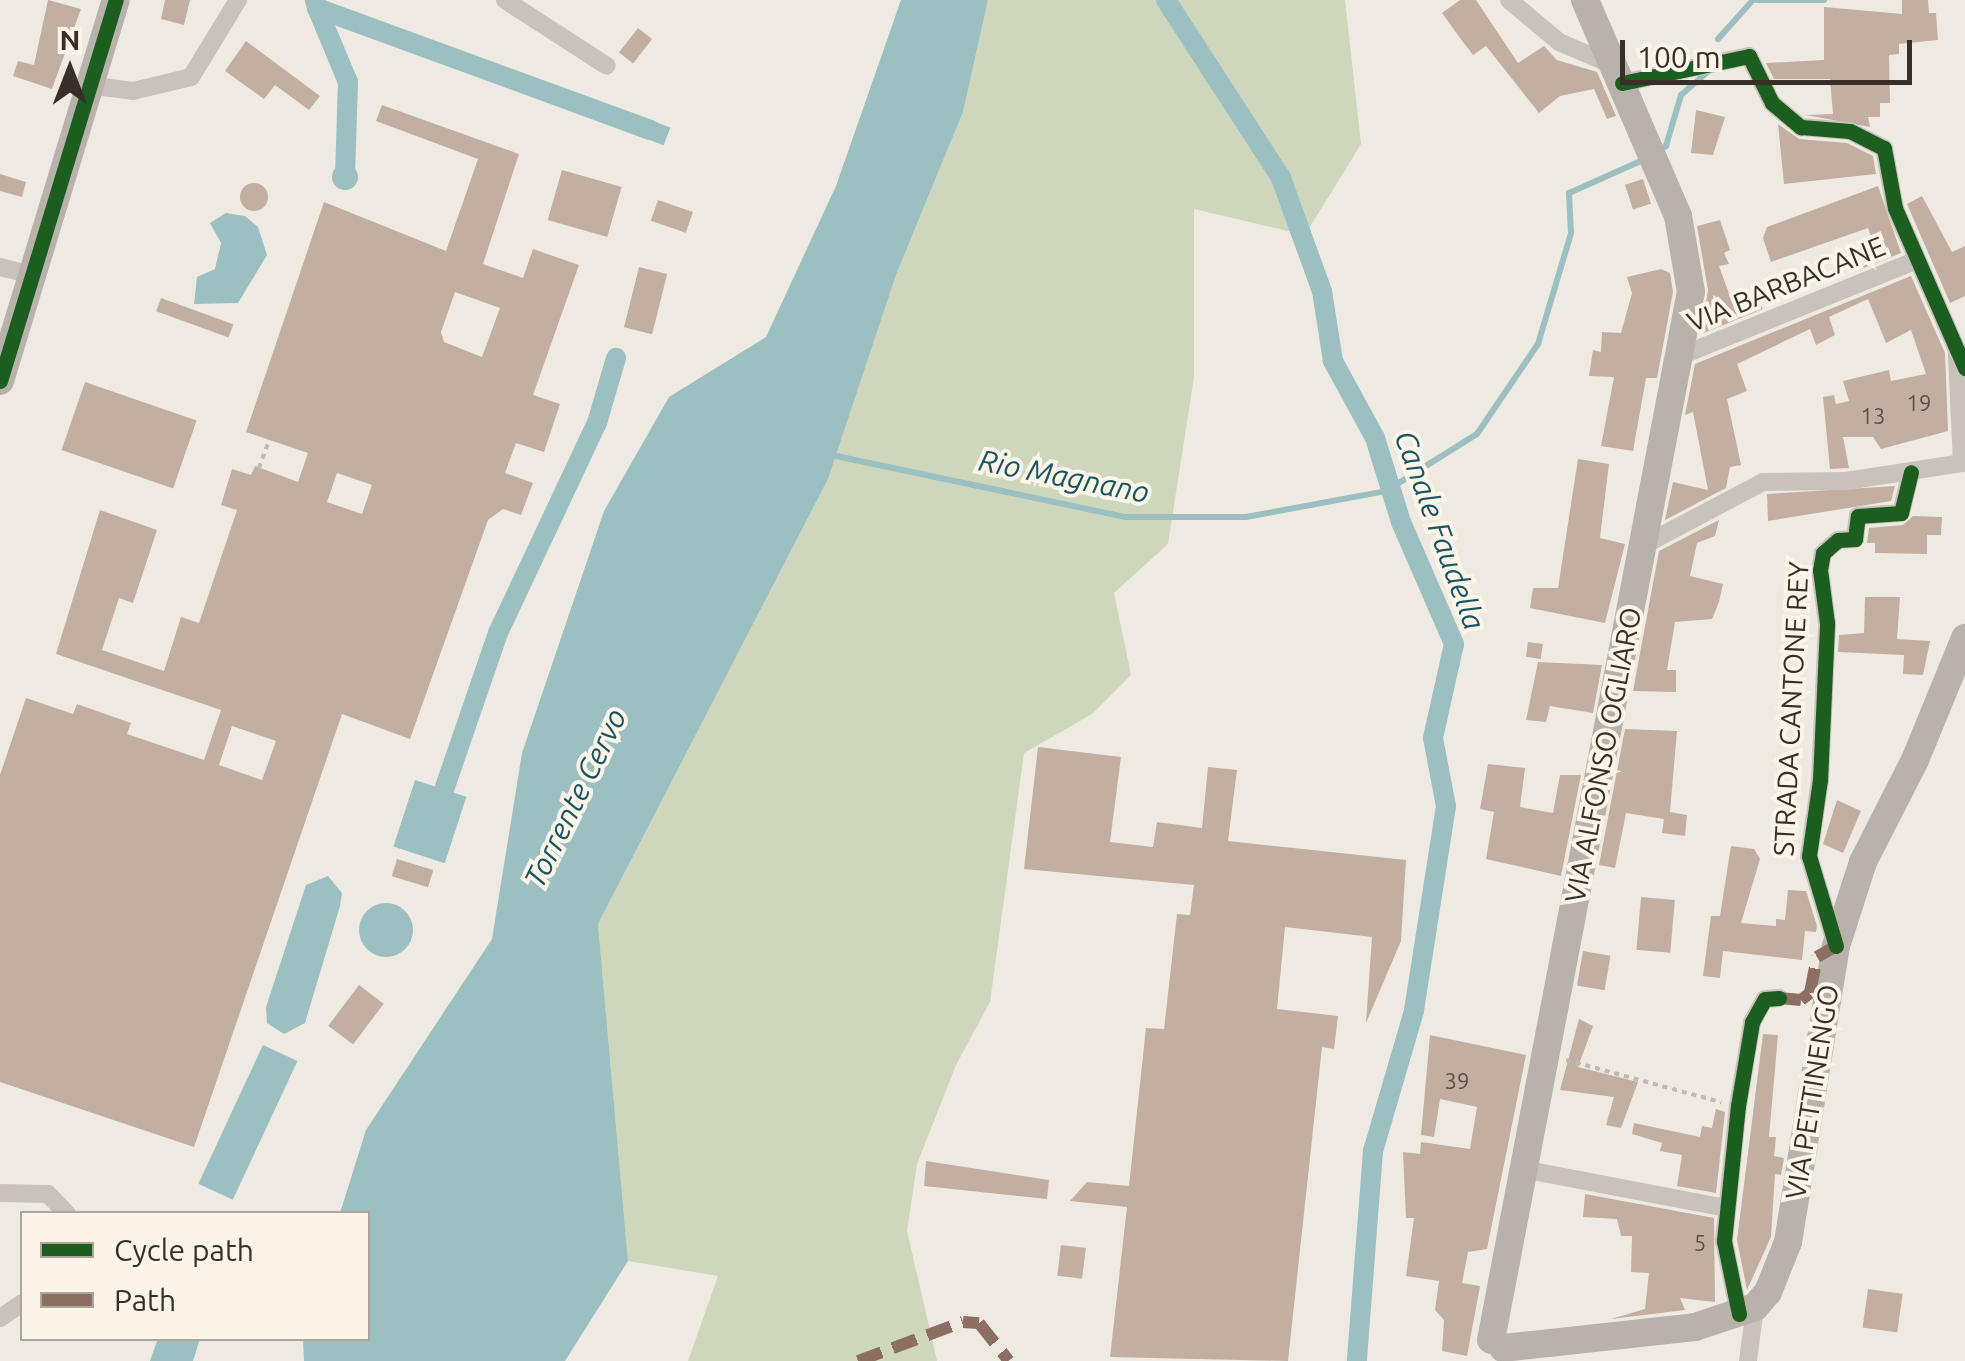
<!DOCTYPE html>
<html>
<head>
<meta charset="utf-8">
<style>
  body { margin:0 }
  #map { position:relative; width:1965px; height:1361px; overflow:hidden; background:#eeeae2; font-family:Ubuntu,sans-serif }
  div>[style] { position:absolute }
  .green>* { inset:0; background:#ced6bb }
  .water>* { inset:0; background:#9cbfc2; transform-origin:0 0 }
  .round { border-radius:50% }
  .stream>* { height:6px; margin:-3px; padding:0 3px; transform-origin:3px; border-radius:3px; background:#9cbfc2 }
  .canal>* { height:20px; margin:-10px; padding:0 10px; transform-origin:10px; border-radius:10px; background:#9cbfc2 }
  .building>* { inset:0; background:#c3afa2; transform-origin:0 0 }
  .path>* { height:4px; margin-top:-2px; transform-origin:0; background:repeating-linear-gradient(90deg,#c1bab3 0 5px,transparent 0 10px) }
  .street>* { height:18px; margin:-9px; padding:0 9px; transform-origin:9px; border-radius:9px; background:#c8c2bb }
  .secondary>* { height:28px; margin:-14px; padding:0 14px; transform-origin:14px; border-radius:14px; background:#b8b2ab }
  .quiet>* { height:12px; margin-top:-6px; transform-origin:0; background:repeating-linear-gradient(90deg,#8d6e63 0 25px,transparent 0 37px) }
  .cycleway>* { height:15px; margin:-7.5px; padding:0 7.5px; transform-origin:7.5px; border-radius:7.5px; background:#1b5e20 }
  span { translate:-50% -50%; white-space:nowrap; text-align:center; line-height:1.15; -webkit-text-stroke:8px #fbf4e9; paint-order:stroke }
  .number-label { font-size:22px; color:#5c4f46 }
  .number-label span { -webkit-text-stroke-width:0 }
  .street-label { font-size:28px; color:#392f28 }
  .water-label { font-size:30px; color:#1a545f; font-style:italic }
  .legend { position:absolute; left:20px; top:1211px; width:350px; height:130px; box-sizing:border-box; background:#fbf4e9; border:2px solid #ada59c; margin:0; padding:12px 18px; list-style:none; font-size:30px; color:#392f28 }
  .legend li { display:flex; align-items:center; gap:20px; height:50px }
  .legend b { width:50px; border:2px solid #ada59c }
  .north { position:absolute; left:20px; top:20px; width:100px; height:100px; -webkit-text-stroke:8px #fbf4e9; paint-order:stroke; rotate:0deg; font-size:28px; font-weight:700; line-height:40px; text-align:center; color:#392f28 }
  .north::after { content:''; display:block; margin:auto; width:35px; height:45px; background:#392f28; clip-path:polygon(50% 0,100% 100%,50% 72%,0 100%) }
  .scale { position:absolute; left:1620px; top:40px; width:292px; height:45px; box-sizing:border-box; border:5px solid #392f28; border-top:0; padding-left:12px; font-size:30px; line-height:35px; white-space:nowrap; color:#392f28; -webkit-text-stroke:8px #fbf4e9; paint-order:stroke }
</style>
</head>
<body>
<div id="map">
  <div class="green">
    <div style="clip-path:polygon(988px 0,1345px 0,1361px 144px,1305px 235px,1194px 209px,1194px 377px,1168px 544px,1114px 593px,1131px 675px,1092px 714px,1024px 753px,990px 1002px,956px 1065px,917px 1164px,907px 1231px,937px 1361px,688px 1361px,718px 1276px,628px 1261px,598px 924px,828px 479px,896px 275px,963px 112px)"></div>
  </div>
  <div class="water">
    <div style="clip-path:polygon(901px 0,988px 0,963px 112px,896px 275px,828px 479px,598px 924px,628px 1261px,565px 1361px,304px 1361px,303px 1339px,368px 1338px,368px 1214px,340px 1213px,366px 1130px,492px 939px,522px 753px,604px 511px,669px 397px,766px 337px,836px 186px)"></div>
    <div style="left:628px;top:112px;width:45px;height:19px;rotate:20deg"></div>
    <div class="round" style="left:332px;top:164px;width:26px;height:26px"></div>
    <div style="clip-path:polygon(226px 213px,245px 216px,258px 227px,267px 255px,238px 303px,194px 304px,197px 277px,215px 269px,221px 243px,210px 223px)"></div>
    <div style="left:415px;top:780px;width:54px;height:70px;rotate:18deg"></div>
    <div style="clip-path:polygon(328px 876px,342px 893px,340px 906px,305px 1023px,284px 1034px,267px 1023px,266px 1007px,306px 885px)"></div>
    <div class="round" style="left:359px;top:903px;width:54px;height:54px"></div>
    <div style="left:263px;top:1045px;width:38px;height:153px;rotate:25deg"></div>
    <div style="clip-path:polygon(158px 1338px,200px 1338px,200px 1339px,193px 1361px,150px 1361px)"></div>
  </div>
  <div class="stream">
    <div style="left:1757px;top:0;width:67px"></div>
    <div style="left:1718px;top:39px;width:52px;rotate:-48.1deg"></div>
    <div style="left:1658px;top:151px;width:9px;rotate:-32deg"></div>
    <div style="left:1666px;top:146px;width:53px;rotate:-73.6deg"></div>
    <div style="left:1681px;top:95px;width:40px;rotate:-41deg"></div>
    <div style="left:831px;top:455px;width:301px;rotate:11.9deg"></div>
    <div style="left:1126px;top:517px;width:120px"></div>
    <div style="left:1246px;top:517px;width:142px;rotate:-10.5deg"></div>
    <div style="left:1386px;top:491px;width:107px;rotate:-32.1deg"></div>
    <div style="left:1477px;top:434px;width:109px;rotate:-55.9deg"></div>
    <div style="left:1538px;top:344px;width:116px;rotate:-73.4deg"></div>
    <div style="left:1571px;top:233px;width:40px;rotate:-92.9deg"></div>
    <div style="left:1569px;top:193px;width:81px;rotate:-24deg"></div>
  </div>
  <div class="canal">
    <div style="left:315px;top:0;width:8px;rotate:76deg"></div>
    <div style="left:317px;top:8px;width:355px;rotate:20.1deg"></div>
    <div style="left:1166px;top:0;width:212px;rotate:57.1deg"></div>
    <div style="left:1281px;top:178px;width:120px;rotate:70.1deg"></div>
    <div style="left:1322px;top:291px;width:71px;rotate:81.1deg"></div>
    <div style="left:1333px;top:361px;width:88px;rotate:61.4deg"></div>
    <div style="left:1375px;top:438px;width:88px;rotate:72.8deg"></div>
    <div style="left:1401px;top:522px;width:133px;rotate:66.5deg"></div>
    <div style="left:1454px;top:644px;width:96px;rotate:102.6deg"></div>
    <div style="left:1433px;top:738px;width:69px;rotate:79.2deg"></div>
    <div style="left:1446px;top:806px;width:207px;rotate:98.9deg"></div>
    <div style="left:1414px;top:1011px;width:146px;rotate:106.3deg"></div>
    <div style="left:1373px;top:1151px;width:211px;rotate:94.4deg"></div>
    <div style="left:317px;top:8px;width:80px;rotate:67.3deg"></div>
    <div style="left:348px;top:82px;width:93px;rotate:91.8deg"></div>
    <div style="left:435px;top:816px;width:194px;rotate:-71deg"></div>
    <div style="left:498px;top:633px;width:232px;rotate:-64.8deg"></div>
    <div style="left:597px;top:423px;width:68px;rotate:-73.7deg"></div>
  </div>
  <div class="building">
    <div style="clip-path:polygon(48px 0,81px 9px,52px 89px,13px 76px,18px 61px,34px 65px)"></div>
    <div style="clip-path:polygon(165px 0,190px 0,184px 25px,161px 19px)"></div>
    <div style="clip-path:polygon(1460px 0,1476px 0,1518px 63px,1544px 46px,1557px 60px,1597px 72px,1616px 116px,1607px 119px,1594px 89px,1560px 96px,1539px 113px,1486px 46px,1473px 55px,1460px 38px,1442px 13px)"></div>
    <div style="clip-path:polygon(1902px 0,1928px 0,1929px 13px,1936px 13px,1938px 40px,1899px 44px,1899px 54px,1889px 55px,1890px 103px,1880px 103px,1880px 117px,1868px 117px,1870px 127px,1806px 115px,1833px 114px,1830px 79px,1774px 79px,1766px 63px,1824px 60px,1824px 7px,1902px 14px)"></div>
    <div style="left:638px;top:28px;width:18px;height:31px;rotate:38deg"></div>
    <div style="clip-path:polygon(246px 41px,320px 96px,309px 110px,275px 85px,264px 99px,225px 71px)"></div>
    <div style="clip-path:polygon(evenodd,382px 105px,519px 154px,483px 264px,523px 278px,533px 249px,579px 265px,533px 395px,560px 404px,544px 452px,516px 443px,505px 473px,533px 483px,521px 515px,503px 509px,488px 520px,410px 739px,342px 714px,194px 1147px,0 1082px,0 775px,26px 698px,73px 714px,77px 704px,131px 723px,127px 734px,204px 760px,221px 710px,56px 654px,100px 510px,157px 530px,133px 603px,119px 598px,102px 650px,164px 671px,181px 617px,199px 623px,237px 510px,221px 505px,232px 469px,251px 475px,255px 466px,298px 482px,308px 453px,246px 432px,324px 202px,446px 251px,478px 159px,376px 121px,382px 105px,455px 292px,500px 308px,482px 357px,444px 342px,441px 332px,455px 292px,382px 105px,337px 473px,372px 485px,362px 514px,327px 502px,337px 473px,382px 105px,232px 726px,276px 741px,262px 780px,219px 765px,232px 726px)"></div>
    <div style="clip-path:polygon(1696px 110px,1725px 117px,1713px 155px,1691px 153px)"></div>
    <div style="clip-path:polygon(1778px 124px,1799px 139px,1847px 143px,1873px 156px,1876px 174px,1784px 184px)"></div>
    <div style="left:562px;top:170px;width:62px;height:52px;rotate:16deg"></div>
    <div style="clip-path:polygon(0 174px,26px 182px,22px 197px,0 191px)"></div>
    <div style="left:1643px;top:179px;width:26px;height:19px;rotate:72deg"></div>
    <div class="round" style="left:240px;top:183px;width:28px;height:28px"></div>
    <div style="clip-path:polygon(1878px 186px,1901px 253px,1854px 272px,1878px 257px,1868px 228px,1771px 262px,1763px 238px,1767px 227px)"></div>
    <div style="clip-path:polygon(1922px 196px,1952px 252px,1965px 246px,1965px 296px,1950px 303px,1907px 204px)"></div>
    <div style="left:658px;top:200px;width:37px;height:22px;rotate:19deg"></div>
    <div style="clip-path:polygon(1720px 220px,1730px 250px,1724px 253px,1729px 264px,1719px 266px,1735px 310px,1758px 300px,1763px 309px,1701px 334px,1708px 290px,1697px 226px)"></div>
    <div style="left:639px;top:267px;width:29px;height:62px;rotate:14deg"></div>
    <div style="clip-path:polygon(1661px 269px,1670px 273px,1673px 292px,1657px 378px,1646px 378px,1633px 451px,1601px 446px,1614px 377px,1589px 376px,1593px 350px,1601px 352px,1602px 332px,1621px 333px,1632px 293px,1627px 277px)"></div>
    <div style="clip-path:polygon(1911px 276px,1945px 353px,1948px 431px,1881px 449px,1873px 437px,1843px 437px,1849px 468px,1830px 469px,1823px 397px,1834px 395px,1836px 404px,1849px 401px,1843px 381px,1889px 370px,1891px 381px,1926px 374px,1911px 330px,1886px 343px,1868px 299px,1829px 317px,1835px 335px,1816px 345px,1810px 329px,1737px 364px,1747px 391px,1727px 399px,1741px 465px,1730px 467px,1726px 488px,1665px 520px,1673px 482px,1708px 490px,1693px 412px,1685px 415px,1695px 364px)"></div>
    <div style="left:161px;top:298px;width:77px;height:14px;rotate:20deg"></div>
    <div style="left:85px;top:382px;width:118px;height:72px;rotate:19deg"></div>
    <div style="clip-path:polygon(1578px 459px,1609px 464px,1600px 538px,1625px 544px,1605px 623px,1530px 608px,1533px 588px,1558px 588px)"></div>
    <div style="clip-path:polygon(1895px 486px,1891px 501px,1768px 521px,1767px 494px)"></div>
    <div style="clip-path:polygon(1913px 516px,1942px 517px,1941px 535px,1927px 535px,1927px 554px,1875px 553px,1875px 543px,1867px 543px,1869px 528px,1903px 525px)"></div>
    <div style="clip-path:polygon(1719px 520px,1715px 536px,1697px 543px,1690px 576px,1723px 584px,1719px 602px,1712px 619px,1675px 622px,1667px 670px,1676px 670px,1676px 692px,1633px 691px,1659px 551px)"></div>
    <div style="clip-path:polygon(1865px 597px,1900px 597px,1897px 639px,1930px 641px,1923px 675px,1903px 674px,1904px 655px,1838px 652px,1839px 635px,1864px 633px)"></div>
    <div style="left:1528px;top:642px;width:15px;height:15px;rotate:8deg"></div>
    <div style="clip-path:polygon(1538px 662px,1602px 665px,1593px 713px,1550px 706px,1546px 722px,1526px 720px)"></div>
    <div style="clip-path:polygon(1625px 729px,1677px 731px,1670px 812px,1687px 815px,1685px 836px,1662px 833px,1664px 819px,1626px 813px,1615px 868px,1599px 865px)"></div>
    <div style="clip-path:polygon(1038px 747px,1121px 757px,1110px 842px,1153px 847px,1157px 822px,1202px 828px,1208px 767px,1237px 770px,1228px 841px,1406px 860px,1401px 941px,1366px 1023px,1372px 937px,1285px 927px,1277px 1009px,1338px 1016px,1334px 1049px,1322px 1047px,1288px 1361px,1110px 1357px,1127px 1207px,1070px 1201px,1087px 1182px,1129px 1186px,1146px 1028px,1164px 1029px,1177px 914px,1190px 915px,1194px 885px,1024px 869px)"></div>
    <div style="clip-path:polygon(1488px 764px,1525px 768px,1520px 807px,1553px 813px,1560px 775px,1581px 775px,1561px 876px,1486px 859px,1494px 812px,1480px 809px)"></div>
    <div style="clip-path:polygon(1837px 800px,1861px 811px,1843px 853px,1823px 844px)"></div>
    <div style="clip-path:polygon(1731px 846px,1754px 849px,1760px 859px,1741px 923px,1776px 926px,1776px 919px,1785px 920px,1788px 890px,1806px 891px,1817px 926px,1816px 932px,1805px 931px,1802px 960px,1723px 951px,1720px 978px,1703px 976px,1711px 916px,1720px 916px)"></div>
    <div style="left:397px;top:859px;width:38px;height:18px;rotate:17deg"></div>
    <div style="left:1641px;top:897px;width:34px;height:53px;rotate:5deg"></div>
    <div style="left:1583px;top:951px;width:28px;height:35px;rotate:10deg"></div>
    <div style="left:359px;top:985px;width:31px;height:51px;rotate:37deg"></div>
    <div style="clip-path:polygon(1579px 1019px,1593px 1026px,1578px 1067px,1638px 1082px,1621px 1128px,1606px 1125px,1614px 1097px,1560px 1090px)"></div>
    <div style="clip-path:polygon(1763px 1034px,1778px 1035px,1769px 1137px,1776px 1137px,1774px 1156px,1784px 1158px,1781px 1175px,1775px 1174px,1771px 1237px,1747px 1290px,1737px 1240px)"></div>
    <div style="clip-path:polygon(1430px 1035px,1526px 1055px,1487px 1249px,1468px 1252px,1462px 1283px,1480px 1286px,1467px 1356px,1442px 1351px,1444px 1320px,1435px 1310px,1439px 1281px,1406px 1276px,1414px 1218px,1406px 1218px,1403px 1152px,1420px 1154px,1421px 1142px,1470px 1149px,1477px 1107px,1440px 1099px,1434px 1137px,1421px 1135px)"></div>
    <div style="clip-path:polygon(1716px 1109px,1725px 1112px,1716px 1193px,1677px 1186px,1682px 1155px,1660px 1151px,1662px 1143px,1632px 1134px,1634px 1123px,1700px 1137px,1702px 1126px,1712px 1128px)"></div>
    <div style="clip-path:polygon(926px 1161px,1049px 1180px,1047px 1199px,924px 1186px)"></div>
    <div style="clip-path:polygon(1585px 1194px,1714px 1218px,1715px 1302px,1680px 1298px,1685px 1310px,1611px 1319px,1645px 1309px,1649px 1273px,1631px 1272px,1632px 1236px,1621px 1236px,1617px 1219px,1583px 1217px)"></div>
    <div style="left:1061px;top:1245px;width:25px;height:31px;rotate:7deg"></div>
    <div style="left:1868px;top:1289px;width:35px;height:39px;rotate:8deg"></div>
  </div>
  <div class="path">
    <div style="left:259px;top:468px;width:30px;rotate:-70deg"></div>
    <div style="left:1566px;top:1060px;width:161px;rotate:15.2deg"></div>
  </div>
  <div class="street">
    <div style="left:505px;top:0;width:121px;rotate:32.9deg"></div>
    <div style="left:1509px;top:0;width:65px;rotate:40deg"></div>
    <div style="left:1559px;top:42px;width:59px;rotate:23.1deg"></div>
    <div style="left:1622px;top:83px;width:130px;rotate:-12deg"></div>
    <div style="left:1749px;top:56px;width:52px;rotate:63.9deg"></div>
    <div style="left:1772px;top:103px;width:38px;rotate:40deg"></div>
    <div style="left:1801px;top:127px;width:49px;rotate:4.7deg"></div>
    <div style="left:1850px;top:131px;width:38px;rotate:27deg"></div>
    <div style="left:1884px;top:148px;width:61px;rotate:79.6deg"></div>
    <div style="left:1895px;top:208px;width:175px;rotate:66.4deg"></div>
    <div style="left:87px;top:85px;width:46px;rotate:7.4deg"></div>
    <div style="left:133px;top:91px;width:60px;rotate:-13.6deg"></div>
    <div style="left:191px;top:77px;width:90px;rotate:-58.6deg"></div>
    <div style="left:0;top:267px;width:30px;rotate:14deg"></div>
    <div style="left:1678px;top:357px;width:255px;rotate:-22.1deg"></div>
    <div style="left:1644px;top:545px;width:135px;rotate:-27.9deg"></div>
    <div style="left:1763px;top:482px;width:83px;rotate:-0.7deg"></div>
    <div style="left:1846px;top:481px;width:117px;rotate:-8.8deg"></div>
    <div style="left:1962px;top:463px;width:108px;rotate:-92.7deg"></div>
    <div style="left:1836px;top:946px;width:94px;rotate:-106.7deg"></div>
    <div style="left:1809px;top:856px;width:77px;rotate:-81.8deg"></div>
    <div style="left:1820px;top:780px;width:157px;rotate:-87.4deg"></div>
    <div style="left:1827px;top:623px;width:53px;rotate:-97.5deg"></div>
    <div style="left:1820px;top:570px;width:17px;rotate:-80deg"></div>
    <div style="left:1823px;top:553px;width:20px;rotate:-41deg"></div>
    <div style="left:1838px;top:540px;width:17px;rotate:-3deg"></div>
    <div style="left:1855px;top:539px;width:23px;rotate:-83deg"></div>
    <div style="left:1858px;top:516px;width:43px;rotate:-4deg"></div>
    <div style="left:1901px;top:513px;width:42px;rotate:-76.3deg"></div>
    <div style="left:1522px;top:1169px;width:208px;rotate:10.8deg"></div>
    <div style="left:0;top:1193px;width:48px;rotate:1.2deg"></div>
    <div style="left:48px;top:1194px;width:28px;rotate:46deg"></div>
    <div style="left:1739px;top:1314px;width:75px;rotate:-101.6deg"></div>
    <div style="left:1724px;top:1241px;width:136px;rotate:-84.1deg"></div>
    <div style="left:1738px;top:1106px;width:85px;rotate:-80.5deg"></div>
    <div style="left:1752px;top:1022px;width:26px;rotate:-61deg"></div>
    <div style="left:1765px;top:999px;width:14px;rotate:-4deg"></div>
    <div style="left:0;top:1318px;width:27px;rotate:-34deg"></div>
    <div style="left:1748px;top:1361px;width:54px;rotate:-82.6deg"></div>
  </div>
  <div class="secondary">
    <div style="left:0;top:381px;width:398px;rotate:-73.1deg"></div>
    <div style="left:1491px;top:1340px;width:1067px;rotate:-79.2deg"></div>
    <div style="left:1691px;top:292px;width:77px;rotate:-99.7deg"></div>
    <div style="left:1678px;top:216px;width:235px;rotate:-113.3deg"></div>
    <div style="left:1503px;top:1348px;width:193px;rotate:-6.2deg"></div>
    <div style="left:1695px;top:1327px;width:63px;rotate:-18.4deg"></div>
    <div style="left:1755px;top:1307px;width:20px;rotate:-49deg"></div>
    <div style="left:1768px;top:1292px;width:54px;rotate:-68.2deg"></div>
    <div style="left:1788px;top:1242px;width:300px;rotate:-80.8deg"></div>
    <div style="left:1836px;top:946px;width:88px;rotate:-72.2deg"></div>
    <div style="left:1863px;top:862px;width:114px;rotate:-63deg"></div>
    <div style="left:1915px;top:760px;width:132px;rotate:-67.7deg"></div>
  </div>
  <div class="quiet">
    <div style="left:1779px;top:998px;width:22px;rotate:5deg"></div>
    <div style="left:1801px;top:1000px;width:11px;rotate:-38deg"></div>
    <div style="left:1810px;top:993px;width:37px;rotate:-79deg"></div>
    <div style="left:1817px;top:957px;width:22px;rotate:-30deg"></div>
    <div style="left:858px;top:1361px;width:112px;rotate:-20.4deg"></div>
    <div style="left:963px;top:1322px;width:16px;rotate:4deg"></div>
    <div style="left:979px;top:1323px;width:48px;rotate:51.7deg"></div>
  </div>
  <div class="cycleway">
    <div style="left:1622px;top:83px;width:130px;rotate:-12deg"></div>
    <div style="left:1749px;top:56px;width:52px;rotate:63.9deg"></div>
    <div style="left:1772px;top:103px;width:38px;rotate:40deg"></div>
    <div style="left:1801px;top:127px;width:49px;rotate:4.7deg"></div>
    <div style="left:1850px;top:131px;width:38px;rotate:27deg"></div>
    <div style="left:1884px;top:148px;width:61px;rotate:79.6deg"></div>
    <div style="left:1895px;top:208px;width:175px;rotate:66.4deg"></div>
    <div style="left:0;top:381px;width:398px;rotate:-73.1deg"></div>
    <div style="left:1836px;top:946px;width:94px;rotate:-106.7deg"></div>
    <div style="left:1809px;top:856px;width:77px;rotate:-81.8deg"></div>
    <div style="left:1820px;top:780px;width:157px;rotate:-87.4deg"></div>
    <div style="left:1827px;top:623px;width:53px;rotate:-97.5deg"></div>
    <div style="left:1820px;top:570px;width:17px;rotate:-80deg"></div>
    <div style="left:1823px;top:553px;width:20px;rotate:-41deg"></div>
    <div style="left:1838px;top:540px;width:17px;rotate:-3deg"></div>
    <div style="left:1855px;top:539px;width:23px;rotate:-83deg"></div>
    <div style="left:1858px;top:516px;width:43px;rotate:-4deg"></div>
    <div style="left:1901px;top:513px;width:42px;rotate:-76.3deg"></div>
    <div style="left:1739px;top:1314px;width:75px;rotate:-101.6deg"></div>
    <div style="left:1724px;top:1241px;width:136px;rotate:-84.1deg"></div>
    <div style="left:1738px;top:1106px;width:85px;rotate:-80.5deg"></div>
    <div style="left:1752px;top:1022px;width:26px;rotate:-61deg"></div>
    <div style="left:1765px;top:999px;width:14px;rotate:-4deg"></div>
  </div>
  <div class="number-label">
    <span style="left:1919px;top:403px">19</span>
    <span style="left:1873px;top:416px">13</span>
    <span style="left:1457px;top:1081px">39</span>
    <span style="left:1700px;top:1243px">5</span>
  </div>
  <div class="street-label">
    <span style="left:1786px;top:284px;rotate:-22deg">VIA BARBACANE</span>
    <span style="left:1791px;top:709px;rotate:-87deg">STRADA CANTONE REY</span>
    <span style="left:1603px;top:755px;rotate:-79deg">VIA ALFONSO OGLIARO</span>
    <span style="left:1812px;top:1092px;rotate:-81deg">VIA PETTINENGO</span>
  </div>
  <div class="water-label">
    <span style="left:1064px;top:476px;rotate:11deg">Rio Magnano</span>
    <span style="left:1440px;top:530px;rotate:70deg">Canale Faudella</span>
    <span style="left:575px;top:798px;rotate:-64deg">Torrente Cervo</span>
  </div>
  <ul class="legend">
  <li><b style="height:12px;background:#1b5e20"></b>Cycle path</li>
  <li><b style="height:12px;background:#8d6e63"></b>Path</li>
  </ul>
  <div class="north">N</div>
  <div class="scale">100 m</div>
</div>
</body>
</html>
